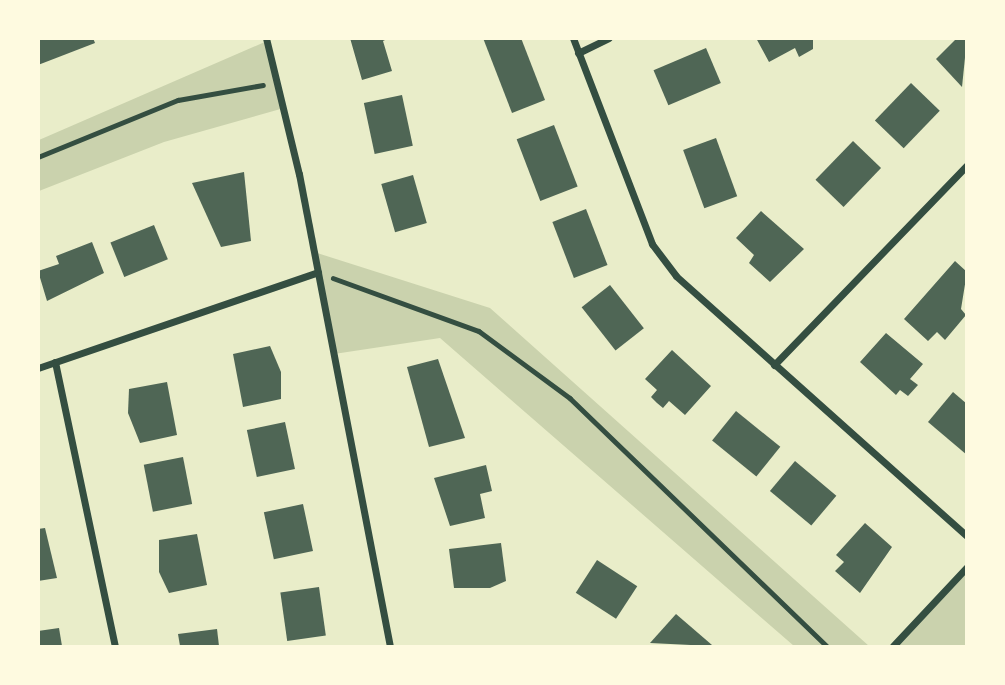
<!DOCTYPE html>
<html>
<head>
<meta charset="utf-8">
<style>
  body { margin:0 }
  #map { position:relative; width:1005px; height:685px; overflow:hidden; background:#e9edc9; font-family:Ubuntu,sans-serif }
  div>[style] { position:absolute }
  .green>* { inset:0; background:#cad2ad }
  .building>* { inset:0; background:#4f6655; transform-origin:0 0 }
  .path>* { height:4.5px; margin:-2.25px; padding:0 2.25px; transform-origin:2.25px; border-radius:2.25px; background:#344e41 }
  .minor>* { height:7px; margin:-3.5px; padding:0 3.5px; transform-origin:3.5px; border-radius:3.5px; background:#344e41 }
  span { translate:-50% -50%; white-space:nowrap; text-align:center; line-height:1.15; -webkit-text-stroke:5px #fefae0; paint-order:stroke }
  .frame { position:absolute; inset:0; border:40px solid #fefae0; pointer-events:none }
</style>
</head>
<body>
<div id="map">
  <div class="green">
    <div style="clip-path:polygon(267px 41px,284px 108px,164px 142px,39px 191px,39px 140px)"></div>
    <div style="clip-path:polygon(314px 252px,490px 308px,869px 646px,794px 646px,440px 338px,334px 354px)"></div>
    <div style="clip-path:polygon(966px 567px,966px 646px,893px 646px)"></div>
  </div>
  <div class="building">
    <div style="clip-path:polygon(38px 38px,93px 38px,95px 43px,38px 65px)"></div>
    <div style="clip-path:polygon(350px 38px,389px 38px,383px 41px,392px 71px,362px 80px)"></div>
    <div style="clip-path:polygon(483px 38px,521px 38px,545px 100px,512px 113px)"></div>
    <div style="clip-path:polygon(756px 38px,813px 38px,813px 49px,799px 57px,795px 48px,769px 62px)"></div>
    <div style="clip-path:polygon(957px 38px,967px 38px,962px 87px,936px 59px)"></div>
    <div style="left:706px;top:48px;width:38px;height:57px;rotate:67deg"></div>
    <div style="left:911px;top:83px;width:40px;height:52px;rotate:44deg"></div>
    <div style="left:402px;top:95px;width:52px;height:39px;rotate:78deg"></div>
    <div style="left:554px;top:125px;width:66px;height:40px;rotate:69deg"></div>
    <div style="left:716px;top:138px;width:62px;height:35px;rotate:70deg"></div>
    <div style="left:853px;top:141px;width:39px;height:54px;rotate:44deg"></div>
    <div style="clip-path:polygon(244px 172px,251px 241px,221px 247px,192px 183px)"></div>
    <div style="left:413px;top:175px;width:50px;height:33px;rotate:74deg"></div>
    <div style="left:586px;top:209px;width:60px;height:36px;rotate:69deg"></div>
    <div style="clip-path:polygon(761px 211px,804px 249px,770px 282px,749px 263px,754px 255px,736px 238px)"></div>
    <div style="left:154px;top:225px;width:37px;height:47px;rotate:68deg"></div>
    <div style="clip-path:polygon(92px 242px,104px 273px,47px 301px,38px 271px,59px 264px,56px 256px)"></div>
    <div style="clip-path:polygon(955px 261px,967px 272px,961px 309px,966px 315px,945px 340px,937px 332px,928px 341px,904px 319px)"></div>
    <div style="left:610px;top:285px;width:55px;height:36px;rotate:52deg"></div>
    <div style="clip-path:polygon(886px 333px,923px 364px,910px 379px,918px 385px,908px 396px,900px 390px,896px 395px,860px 362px)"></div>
    <div style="clip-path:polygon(270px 346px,281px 372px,281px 399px,243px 407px,233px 354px)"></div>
    <div style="clip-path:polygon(672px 350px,711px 386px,685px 415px,669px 401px,663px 408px,657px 403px,651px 397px,657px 390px,645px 379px)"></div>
    <div style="clip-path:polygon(438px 359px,465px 438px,429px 447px,407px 367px)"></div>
    <div style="clip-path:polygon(167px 382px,177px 435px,140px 443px,128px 413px,129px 389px)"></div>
    <div style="clip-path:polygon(953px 392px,967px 404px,967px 455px,928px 422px)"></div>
    <div style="left:736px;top:411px;width:57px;height:38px;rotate:39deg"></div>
    <div style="left:285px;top:422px;width:48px;height:39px;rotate:78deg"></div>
    <div style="left:183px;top:457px;width:48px;height:40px;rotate:79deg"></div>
    <div style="left:795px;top:461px;width:54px;height:39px;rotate:40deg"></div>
    <div style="clip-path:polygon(486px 465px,492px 491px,480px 494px,485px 518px,450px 526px,434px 478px)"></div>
    <div style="left:303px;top:504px;width:48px;height:40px;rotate:78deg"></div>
    <div style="clip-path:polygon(865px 523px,892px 547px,860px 593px,835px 571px,844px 562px,836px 555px)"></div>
    <div style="clip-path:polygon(45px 528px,57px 578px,38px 581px,38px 529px)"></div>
    <div style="clip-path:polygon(197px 534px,207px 585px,169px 593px,159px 572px,159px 540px)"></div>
    <div style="clip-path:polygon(501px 543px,506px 581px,490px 588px,454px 588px,449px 549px)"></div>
    <div style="left:597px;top:560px;width:48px;height:39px;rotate:33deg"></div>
    <div style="left:319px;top:587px;width:49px;height:39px;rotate:82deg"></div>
    <div style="clip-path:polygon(676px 614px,712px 645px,711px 646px,650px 643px)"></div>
    <div style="clip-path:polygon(59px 628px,62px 646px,38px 646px,38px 631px)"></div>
    <div style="clip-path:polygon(217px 629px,219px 646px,180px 646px,178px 634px)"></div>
  </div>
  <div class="path">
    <div style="left:38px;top:157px;width:151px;rotate:-22.2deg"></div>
    <div style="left:178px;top:100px;width:86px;rotate:-10deg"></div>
    <div style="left:333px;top:278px;width:155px;rotate:20deg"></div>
    <div style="left:479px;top:331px;width:113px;rotate:36.4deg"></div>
    <div style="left:570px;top:398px;width:357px;rotate:44deg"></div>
  </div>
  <div class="minor">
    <div style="left:266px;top:38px;width:140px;rotate:76.4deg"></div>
    <div style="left:299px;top:174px;width:481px;rotate:79.1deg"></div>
    <div style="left:573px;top:38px;width:221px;rotate:69deg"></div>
    <div style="left:652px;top:244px;width:40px;rotate:53deg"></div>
    <div style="left:676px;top:276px;width:390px;rotate:41.8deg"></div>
    <div style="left:578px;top:53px;width:34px;rotate:-26deg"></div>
    <div style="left:55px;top:362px;width:290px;rotate:78.1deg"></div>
    <div style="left:774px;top:365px;width:278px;rotate:-46deg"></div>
    <div style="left:38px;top:368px;width:296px;rotate:-18.9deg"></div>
    <div style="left:893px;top:646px;width:108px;rotate:-46.9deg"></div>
  </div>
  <div class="frame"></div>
</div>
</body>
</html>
